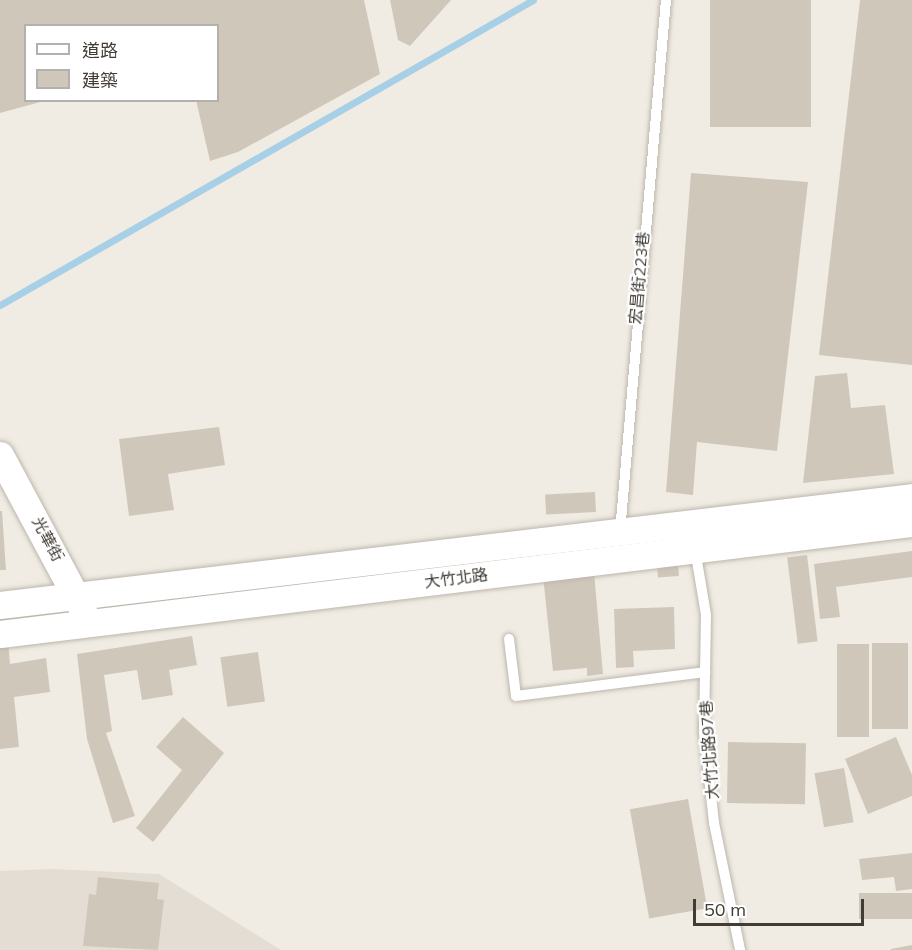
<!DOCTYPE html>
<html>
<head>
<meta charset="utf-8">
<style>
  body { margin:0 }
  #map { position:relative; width:912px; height:950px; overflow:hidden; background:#f0ece4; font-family:Mulish,"Noto Sans TC",sans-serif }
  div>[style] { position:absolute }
  .residential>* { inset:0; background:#e3ddd3 }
  .stream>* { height:7px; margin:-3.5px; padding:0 3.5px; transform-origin:3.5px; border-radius:3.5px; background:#a7d0e6 }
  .building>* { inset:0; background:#d0c7bb; transform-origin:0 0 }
  .roads { filter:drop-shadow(0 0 2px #bdb6ab) drop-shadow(0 0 2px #bdb6ab) }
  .service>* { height:10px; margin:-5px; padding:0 5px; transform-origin:5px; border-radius:5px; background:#fff }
  .tertiary>* { height:27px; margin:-13.5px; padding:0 13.5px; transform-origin:13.5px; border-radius:13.5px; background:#fff }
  span { translate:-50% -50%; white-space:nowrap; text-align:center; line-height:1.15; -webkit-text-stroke:4.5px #fff; paint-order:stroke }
  .street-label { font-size:16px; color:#413c35 }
  .legend { position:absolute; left:24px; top:24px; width:195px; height:78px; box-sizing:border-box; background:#fff; border:2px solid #b3b1ae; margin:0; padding:8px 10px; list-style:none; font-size:18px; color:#413c35 }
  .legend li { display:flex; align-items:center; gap:12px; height:30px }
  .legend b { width:30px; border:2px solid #b3b1ae }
  .scale { position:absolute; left:693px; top:899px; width:171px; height:27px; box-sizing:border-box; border:3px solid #413c35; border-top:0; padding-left:8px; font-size:18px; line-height:21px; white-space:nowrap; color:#413c35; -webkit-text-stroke:4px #fff; paint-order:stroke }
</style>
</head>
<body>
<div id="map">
  <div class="residential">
    <div style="clip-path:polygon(52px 869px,159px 874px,281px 950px,0 950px,0 871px)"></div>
  </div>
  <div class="stream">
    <div style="left:0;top:305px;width:614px;rotate:-29.78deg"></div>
  </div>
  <div class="building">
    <div style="clip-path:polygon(0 0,364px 0,380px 74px,238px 152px,210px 161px,196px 100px,218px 100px,218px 26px,26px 26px,26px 100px,44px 101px,0 113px)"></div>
    <div style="clip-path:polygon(390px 0,451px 0,410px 46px,398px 40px)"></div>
    <div style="left:710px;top:0;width:101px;height:127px"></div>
    <div style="clip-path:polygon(860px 0,912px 0,912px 365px,819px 355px)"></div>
    <div style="clip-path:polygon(691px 173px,808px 182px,777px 451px,697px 442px,693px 495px,666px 492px)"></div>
    <div style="clip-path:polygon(847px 373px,851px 408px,885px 405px,894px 474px,803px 483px,815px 376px)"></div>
    <div style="clip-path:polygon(219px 427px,225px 465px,168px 474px,174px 510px,129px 516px,119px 439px)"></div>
    <div style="left:595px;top:492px;width:20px;height:50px;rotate:87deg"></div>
    <div style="clip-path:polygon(0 511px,2px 511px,6px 570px,0 570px)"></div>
    <div style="clip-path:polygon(912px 551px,912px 577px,836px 587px,840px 617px,820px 619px,814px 564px)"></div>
    <div style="left:807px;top:555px;width:87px;height:20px;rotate:83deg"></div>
    <div style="left:678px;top:563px;width:13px;height:21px;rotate:86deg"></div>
    <div style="clip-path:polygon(594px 572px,603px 674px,587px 676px,587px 668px,553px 671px,543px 576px)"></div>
    <div style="clip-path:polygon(674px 607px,675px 649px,633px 651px,634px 667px,616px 668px,614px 609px)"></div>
    <div style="clip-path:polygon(192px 636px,197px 665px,169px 670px,173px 695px,142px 700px,137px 670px,104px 675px,112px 731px,106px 733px,135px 816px,113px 823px,87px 739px,77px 654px)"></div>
    <div style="clip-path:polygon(8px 640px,10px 664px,46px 658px,50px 692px,14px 697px,19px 747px,0 749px,0 641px)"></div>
    <div style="left:872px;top:643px;width:36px;height:86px"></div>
    <div style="left:837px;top:644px;width:32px;height:93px"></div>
    <div style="left:258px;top:652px;width:50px;height:38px;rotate:82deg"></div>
    <div style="clip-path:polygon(183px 717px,224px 753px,153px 842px,136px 828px,182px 770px,156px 747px)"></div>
    <div style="clip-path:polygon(896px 737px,912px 775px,912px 796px,868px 814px,845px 759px)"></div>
    <div style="left:728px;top:742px;width:78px;height:61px;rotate:1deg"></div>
    <div style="left:844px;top:768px;width:55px;height:30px;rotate:80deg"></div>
    <div style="left:688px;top:799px;width:111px;height:59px;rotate:80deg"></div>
    <div style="clip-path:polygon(912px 853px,912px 889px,896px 891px,894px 877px,862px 880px,859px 859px)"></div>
    <div style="clip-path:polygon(98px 877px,159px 883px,157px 899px,164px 900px,158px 950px,83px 946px,89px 894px,96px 895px)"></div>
    <div style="left:912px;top:893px;width:26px;height:53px;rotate:90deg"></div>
    <div style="clip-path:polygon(912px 945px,912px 950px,891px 950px,891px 949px)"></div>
  </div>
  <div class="roads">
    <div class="service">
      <div style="left:620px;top:532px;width:534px;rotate:-85.06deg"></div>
      <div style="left:695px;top:549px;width:67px;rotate:80.5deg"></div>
      <div style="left:706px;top:615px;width:117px;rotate:91deg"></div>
      <div style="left:704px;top:732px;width:92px;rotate:83.7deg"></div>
      <div style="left:714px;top:823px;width:130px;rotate:78.4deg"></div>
      <div style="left:509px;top:639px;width:57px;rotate:83deg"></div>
      <div style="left:516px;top:696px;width:191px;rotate:-7.2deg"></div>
    </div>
    <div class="tertiary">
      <div style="left:0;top:455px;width:176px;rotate:61.8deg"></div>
      <div style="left:0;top:605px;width:918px;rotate:-6.75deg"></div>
      <div style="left:0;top:634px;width:919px;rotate:-6.94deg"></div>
    </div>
  </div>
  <div class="street-label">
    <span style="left:639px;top:278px;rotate:-85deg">宏昌街223巷</span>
    <span style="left:48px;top:539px;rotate:62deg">光華街</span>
    <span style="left:456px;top:578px;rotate:-7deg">大竹北路</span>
    <span style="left:709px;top:750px;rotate:-94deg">大竹北路97巷</span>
  </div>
  <ul class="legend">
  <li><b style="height:8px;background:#fff"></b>道路</li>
  <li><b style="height:16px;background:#d0c7bb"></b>建築</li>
  </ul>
  <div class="scale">50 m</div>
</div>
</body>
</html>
